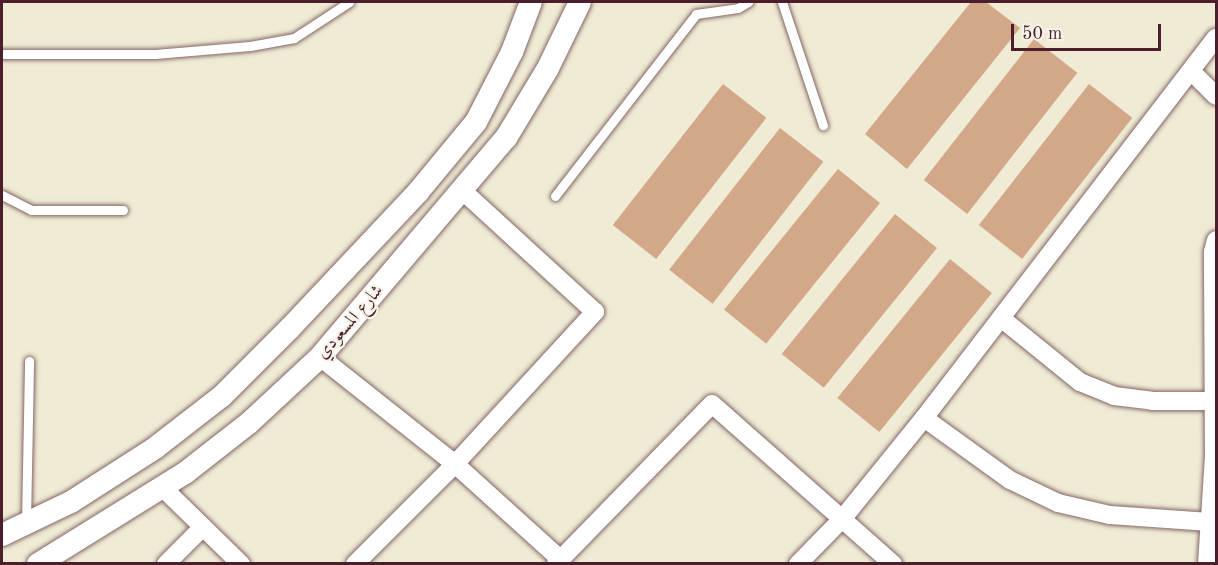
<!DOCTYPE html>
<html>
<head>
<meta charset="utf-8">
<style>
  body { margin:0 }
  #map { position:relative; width:1218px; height:565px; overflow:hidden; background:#efebd4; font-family:"Old Standard TT",Amiri,serif }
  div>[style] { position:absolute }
  .building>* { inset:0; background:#d3a888; transform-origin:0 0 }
  .roads { filter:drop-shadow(0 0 2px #846666) drop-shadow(0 0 2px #846666) }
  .service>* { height:9px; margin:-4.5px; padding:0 4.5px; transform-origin:4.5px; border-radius:4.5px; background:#fff }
  .minor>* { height:18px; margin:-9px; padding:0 9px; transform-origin:9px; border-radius:9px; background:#fff }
  .tertiary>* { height:22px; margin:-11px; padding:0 11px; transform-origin:11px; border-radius:11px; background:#fff }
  span { translate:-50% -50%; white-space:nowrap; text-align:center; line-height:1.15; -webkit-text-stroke:4.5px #f7f3e8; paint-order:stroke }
  .street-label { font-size:18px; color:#4a1f2b }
  .frame { position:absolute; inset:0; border:3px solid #4a1f2b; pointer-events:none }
  .scale { position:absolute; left:1011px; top:24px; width:150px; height:27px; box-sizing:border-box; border:3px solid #4a1f2b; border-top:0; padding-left:8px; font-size:18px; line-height:21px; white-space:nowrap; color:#4a1f2b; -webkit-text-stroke:4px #f7f3e8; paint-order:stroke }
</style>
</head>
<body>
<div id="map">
  <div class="building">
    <div style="clip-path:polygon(971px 2px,986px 2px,1020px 28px,907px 169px,865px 134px)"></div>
    <div style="left:1034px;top:39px;width:55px;height:179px;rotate:38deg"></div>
    <div style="left:723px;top:84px;width:55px;height:179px;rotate:38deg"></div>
    <div style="left:1089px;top:84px;width:55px;height:179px;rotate:38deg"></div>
    <div style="left:780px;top:128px;width:55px;height:180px;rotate:38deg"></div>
    <div style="left:838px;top:169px;width:54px;height:181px;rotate:39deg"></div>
    <div style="left:895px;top:214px;width:54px;height:180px;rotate:39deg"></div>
    <div style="left:950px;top:259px;width:54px;height:179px;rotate:39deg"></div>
  </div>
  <div class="roads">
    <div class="service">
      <div style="left:782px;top:2px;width:130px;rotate:71.6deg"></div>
      <div style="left:2px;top:54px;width:153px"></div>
      <div style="left:155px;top:54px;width:95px;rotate:-4.8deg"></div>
      <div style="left:250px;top:46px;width:45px;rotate:-10.3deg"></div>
      <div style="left:294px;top:38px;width:66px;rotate:-33.2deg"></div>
      <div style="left:2px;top:195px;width:33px;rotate:27deg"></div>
      <div style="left:31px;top:210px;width:92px"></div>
      <div style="left:555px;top:196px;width:230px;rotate:-52.2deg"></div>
      <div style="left:696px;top:14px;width:42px;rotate:-8.1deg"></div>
      <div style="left:738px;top:8px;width:12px;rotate:-31deg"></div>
      <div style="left:26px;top:522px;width:161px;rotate:-88.9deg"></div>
    </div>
    <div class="minor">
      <div style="left:1191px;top:71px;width:35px;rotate:45deg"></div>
      <div style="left:1001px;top:318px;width:102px;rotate:39deg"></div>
      <div style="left:1080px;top:382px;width:37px;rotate:22deg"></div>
      <div style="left:1114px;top:396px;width:38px;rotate:7deg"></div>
      <div style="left:1152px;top:401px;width:64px"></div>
      <div style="left:320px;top:357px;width:172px;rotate:38.4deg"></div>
      <div style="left:455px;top:464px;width:142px;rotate:42.1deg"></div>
      <div style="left:924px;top:418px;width:106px;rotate:35.8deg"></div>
      <div style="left:1010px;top:480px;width:53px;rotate:25.6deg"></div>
      <div style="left:1058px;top:503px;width:53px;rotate:13deg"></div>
      <div style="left:1110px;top:515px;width:100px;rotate:4deg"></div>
      <div style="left:163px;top:488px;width:109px;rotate:44.3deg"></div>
      <div style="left:166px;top:564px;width:52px;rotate:-45deg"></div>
      <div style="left:355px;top:564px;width:141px;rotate:-45deg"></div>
      <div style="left:455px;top:464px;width:207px;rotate:-47.4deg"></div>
      <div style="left:595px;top:312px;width:179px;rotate:-137.5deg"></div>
      <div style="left:556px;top:564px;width:223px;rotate:-45.7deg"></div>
      <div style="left:712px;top:404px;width:242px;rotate:41.5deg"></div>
      <div style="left:798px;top:564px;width:64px;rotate:-45.6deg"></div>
      <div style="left:843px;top:518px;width:129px;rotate:-51deg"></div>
      <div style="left:924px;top:418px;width:479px;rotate:-52.5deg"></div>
      <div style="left:1207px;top:564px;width:107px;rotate:-86.3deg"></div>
      <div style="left:1214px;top:457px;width:205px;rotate:-90.3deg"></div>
      <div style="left:1213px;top:252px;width:12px;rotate:-76deg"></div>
    </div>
    <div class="tertiary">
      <div style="left:2px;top:535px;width:76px;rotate:-25.6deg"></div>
      <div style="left:71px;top:502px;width:100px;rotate:-32.7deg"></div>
      <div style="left:155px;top:448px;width:85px;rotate:-37.8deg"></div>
      <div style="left:222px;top:396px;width:96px;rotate:-45deg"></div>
      <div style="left:290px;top:328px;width:187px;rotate:-46.7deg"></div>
      <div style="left:418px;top:192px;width:91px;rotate:-50.4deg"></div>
      <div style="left:476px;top:122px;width:79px;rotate:-62.8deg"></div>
      <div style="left:512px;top:52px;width:53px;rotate:-69.2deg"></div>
      <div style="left:38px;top:564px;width:173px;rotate:-31.8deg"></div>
      <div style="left:185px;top:473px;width:81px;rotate:-38deg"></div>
      <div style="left:249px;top:423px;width:97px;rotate:-42.9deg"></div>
      <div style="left:320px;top:357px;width:287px;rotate:-49.7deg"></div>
      <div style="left:506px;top:138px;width:82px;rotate:-59deg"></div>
      <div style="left:548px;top:68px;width:73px;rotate:-64.1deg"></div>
    </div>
  </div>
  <div class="street-label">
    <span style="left:350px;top:322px;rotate:-49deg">شارع المسعودي</span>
  </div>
  <div class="frame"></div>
  <div class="scale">50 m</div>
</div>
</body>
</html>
